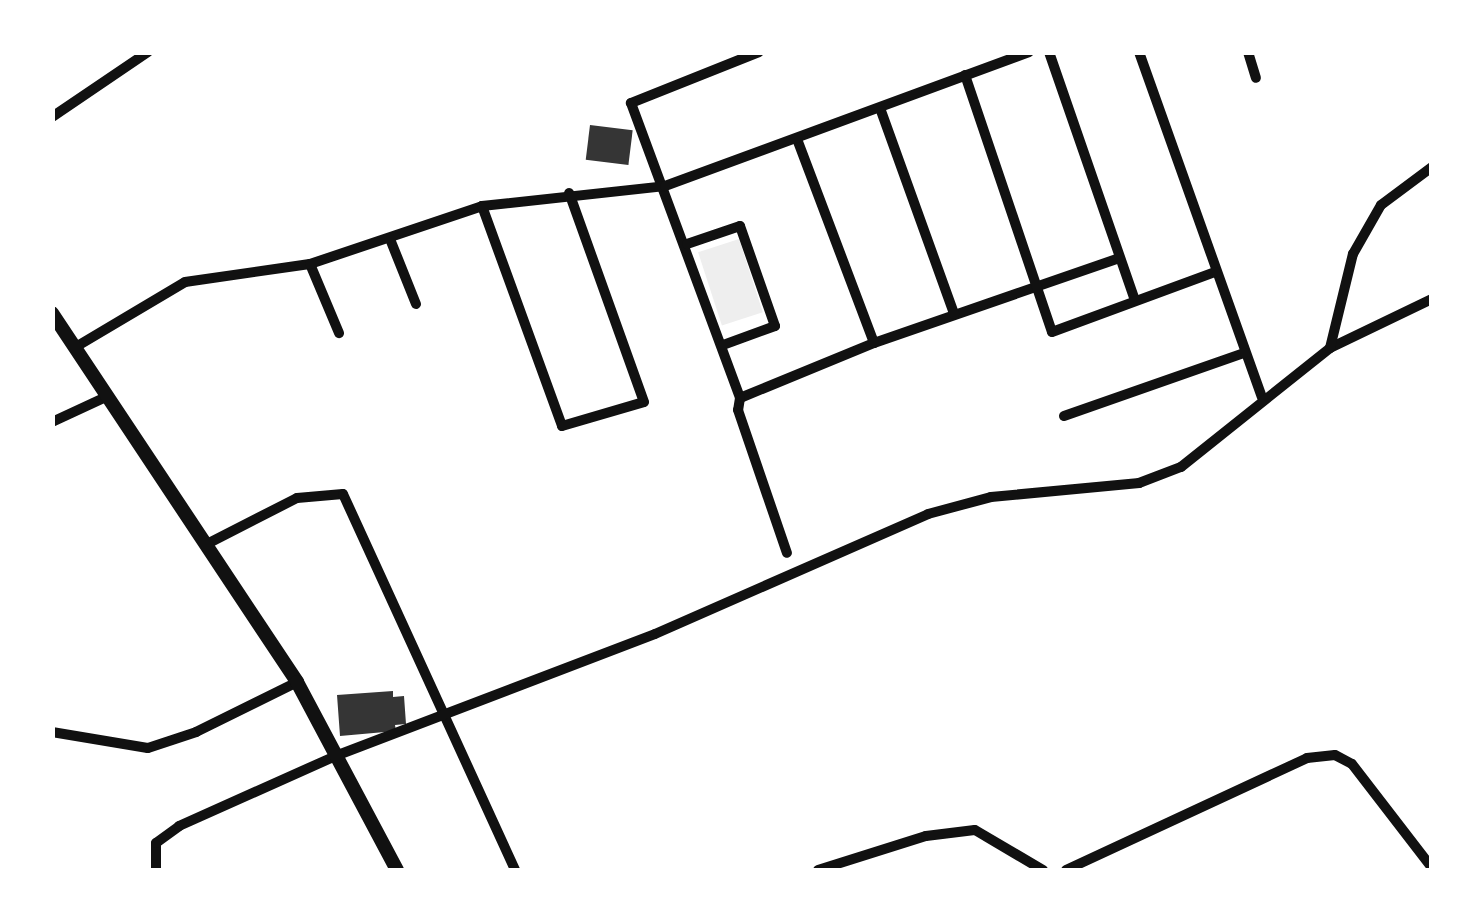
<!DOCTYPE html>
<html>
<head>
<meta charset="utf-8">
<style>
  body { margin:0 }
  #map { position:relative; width:1484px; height:923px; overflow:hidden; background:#fff; font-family:"Exo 2",sans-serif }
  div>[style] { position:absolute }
  .green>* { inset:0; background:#eee; transform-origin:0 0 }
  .building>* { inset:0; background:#353535; transform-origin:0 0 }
  .minor>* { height:10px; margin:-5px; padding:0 5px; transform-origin:5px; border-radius:5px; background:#111 }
  .tertiary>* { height:14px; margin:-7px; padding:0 7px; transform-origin:7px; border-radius:7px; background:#111 }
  span { translate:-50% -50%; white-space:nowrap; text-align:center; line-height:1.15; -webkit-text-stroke:10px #fff; paint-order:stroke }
  .frame { position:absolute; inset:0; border:55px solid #fff; pointer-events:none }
</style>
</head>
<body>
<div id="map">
  <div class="green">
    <div style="left:739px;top:239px;width:77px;height:43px;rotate:72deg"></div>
  </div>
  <div class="building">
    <div style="left:590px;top:125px;width:43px;height:35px;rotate:7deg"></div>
    <div style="clip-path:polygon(393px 691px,393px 697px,404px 696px,406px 724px,395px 725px,396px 731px,340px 736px,337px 695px)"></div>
  </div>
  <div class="minor">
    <div style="left:759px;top:52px;width:138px;rotate:158.3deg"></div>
    <div style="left:631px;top:103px;width:314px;rotate:69.7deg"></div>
    <div style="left:740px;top:398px;width:145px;rotate:-22.3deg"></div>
    <div style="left:874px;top:343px;width:259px;rotate:-19.1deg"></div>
    <div style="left:1049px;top:52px;width:263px;rotate:70.9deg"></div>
    <div style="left:1139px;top:52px;width:366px;rotate:70.4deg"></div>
    <div style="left:1248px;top:52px;width:27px;rotate:73deg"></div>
    <div style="left:965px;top:75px;width:271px;rotate:71.3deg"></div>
    <div style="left:1052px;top:332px;width:174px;rotate:-20.2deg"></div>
    <div style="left:880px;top:108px;width:219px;rotate:70.2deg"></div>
    <div style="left:52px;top:117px;width:116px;rotate:-34.1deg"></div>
    <div style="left:797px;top:139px;width:218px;rotate:69.3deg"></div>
    <div style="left:482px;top:206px;width:234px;rotate:70deg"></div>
    <div style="left:562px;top:426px;width:85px;rotate:-16.3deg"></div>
    <div style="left:644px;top:402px;width:222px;rotate:-109.7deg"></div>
    <div style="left:390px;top:239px;width:70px;rotate:68.2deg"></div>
    <div style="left:687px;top:244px;width:56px;rotate:-18.8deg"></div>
    <div style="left:740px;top:226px;width:106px;rotate:70.7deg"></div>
    <div style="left:775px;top:326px;width:55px;rotate:159.9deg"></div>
    <div style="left:310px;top:264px;width:75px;rotate:67.2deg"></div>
    <div style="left:74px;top:348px;width:129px;rotate:-30.7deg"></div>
    <div style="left:185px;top:282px;width:126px;rotate:-8.2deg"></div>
    <div style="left:310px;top:264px;width:182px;rotate:-18.6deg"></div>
    <div style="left:482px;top:206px;width:184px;rotate:-6.2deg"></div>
    <div style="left:665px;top:186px;width:388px;rotate:-20.2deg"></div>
    <div style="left:1330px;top:348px;width:113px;rotate:-25.7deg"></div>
    <div style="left:740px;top:398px;width:12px;rotate:99deg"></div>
    <div style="left:738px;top:410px;width:151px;rotate:71.1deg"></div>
    <div style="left:1064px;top:416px;width:191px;rotate:-19.3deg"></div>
    <div style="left:52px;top:422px;width:60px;rotate:-24.8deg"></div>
    <div style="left:205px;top:545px;width:103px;rotate:-27.1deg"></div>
    <div style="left:297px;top:498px;width:46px;rotate:-5deg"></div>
    <div style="left:343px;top:494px;width:413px;rotate:65.4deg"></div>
    <div style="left:52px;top:732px;width:97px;rotate:9.5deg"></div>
    <div style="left:148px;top:748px;width:51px;rotate:-18.4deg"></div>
    <div style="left:196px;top:732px;width:113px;rotate:-26.3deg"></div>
    <div style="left:156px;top:870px;width:27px;rotate:-90deg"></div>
    <div style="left:156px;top:843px;width:29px;rotate:-36deg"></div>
    <div style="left:179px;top:826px;width:174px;rotate:-24.1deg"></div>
    <div style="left:338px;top:755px;width:339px;rotate:-20.9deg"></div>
    <div style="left:655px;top:634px;width:298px;rotate:-23.7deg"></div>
    <div style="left:928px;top:514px;width:65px;rotate:-15.1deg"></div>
    <div style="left:991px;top:497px;width:149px;rotate:-5.4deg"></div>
    <div style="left:1139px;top:483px;width:45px;rotate:-20.9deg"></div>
    <div style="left:1181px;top:467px;width:191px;rotate:-38.6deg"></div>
    <div style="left:1330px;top:348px;width:97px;rotate:-76.3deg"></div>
    <div style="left:1353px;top:254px;width:56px;rotate:-60.3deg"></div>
    <div style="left:1381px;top:205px;width:64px;rotate:-36.7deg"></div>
    <div style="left:818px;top:870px;width:113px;rotate:-17.5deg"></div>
    <div style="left:926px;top:836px;width:49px;rotate:-7deg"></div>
    <div style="left:975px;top:830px;width:79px;rotate:30.5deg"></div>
    <div style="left:1066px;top:870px;width:266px;rotate:-24.9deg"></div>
    <div style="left:1307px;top:758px;width:28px;rotate:-6deg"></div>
    <div style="left:1335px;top:755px;width:19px;rotate:28deg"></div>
    <div style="left:1352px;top:764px;width:131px;rotate:52.4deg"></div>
  </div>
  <div class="tertiary">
    <div style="left:52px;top:313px;width:443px;rotate:56.4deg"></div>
    <div style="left:297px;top:682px;width:213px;rotate:62deg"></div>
  </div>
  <div class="frame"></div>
</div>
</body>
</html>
